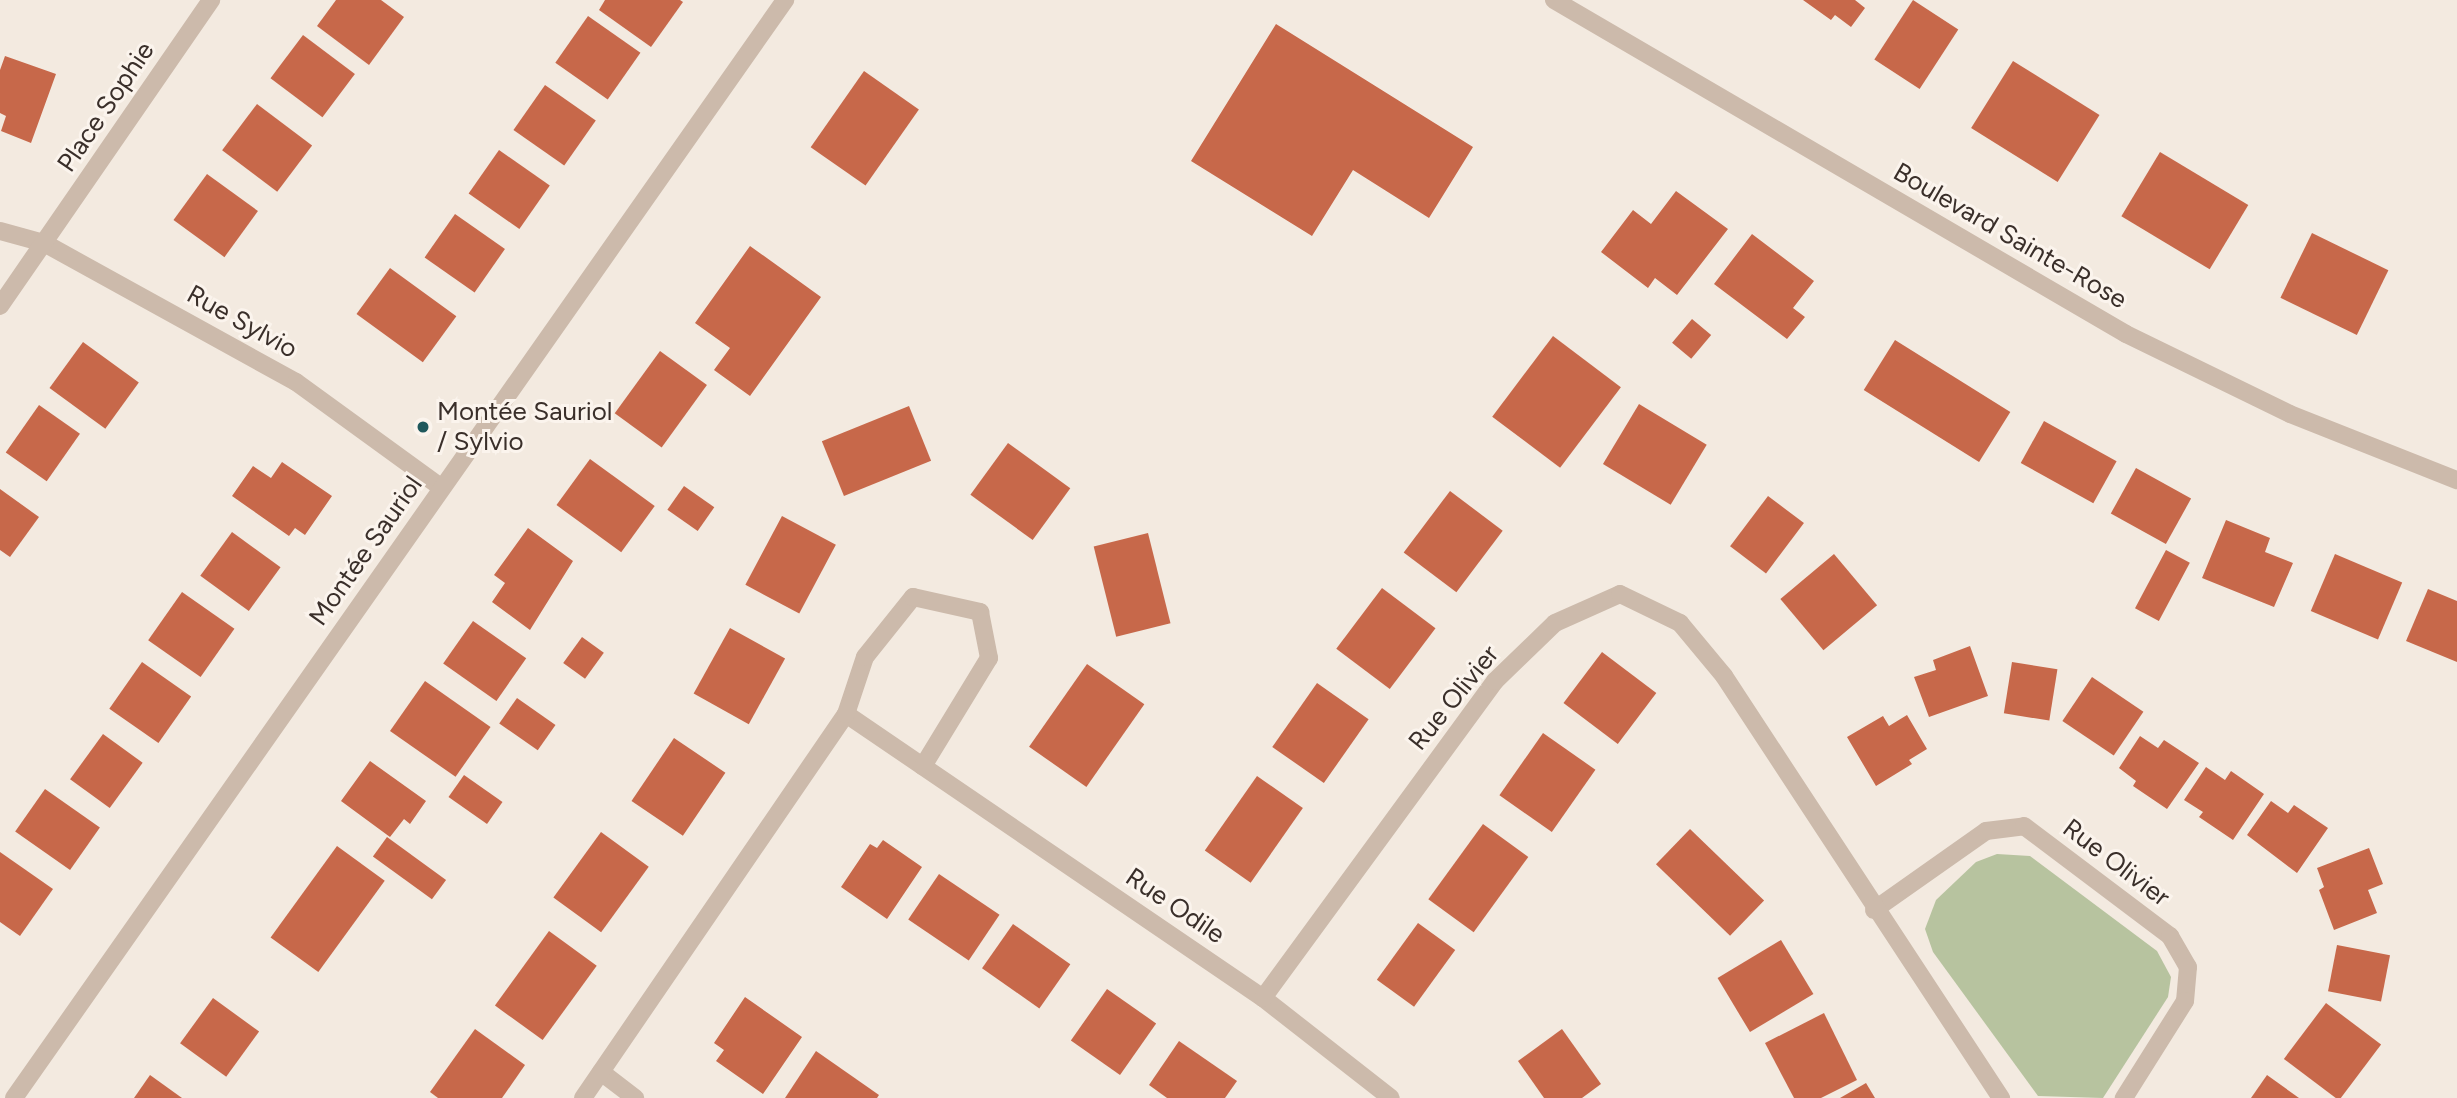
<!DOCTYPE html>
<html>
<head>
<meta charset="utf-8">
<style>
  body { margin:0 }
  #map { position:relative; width:2457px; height:1098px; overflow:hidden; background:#f3eae0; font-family:Figtree,sans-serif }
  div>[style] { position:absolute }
  .green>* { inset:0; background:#b7c39f }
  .building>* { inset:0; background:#c7684a; transform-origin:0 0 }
  .minor>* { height:18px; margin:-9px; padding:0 9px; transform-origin:9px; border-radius:9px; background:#ccbaab }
  .tertiary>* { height:18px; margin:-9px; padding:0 9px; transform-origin:9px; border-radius:9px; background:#ccbaab }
  .dots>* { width:19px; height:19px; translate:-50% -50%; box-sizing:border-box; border:4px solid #fbf4ed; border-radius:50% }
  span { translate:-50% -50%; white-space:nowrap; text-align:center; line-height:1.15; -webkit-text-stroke:6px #fbf4ed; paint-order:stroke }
  .street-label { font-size:26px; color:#3a2f2a }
  .poi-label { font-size:26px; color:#3a2f2a }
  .left { translate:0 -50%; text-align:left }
</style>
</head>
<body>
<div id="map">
  <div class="green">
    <div style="clip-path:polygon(1997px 854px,2030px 856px,2157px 951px,2171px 977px,2168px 997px,2103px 1098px,2038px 1096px,1933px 952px,1925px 929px,1936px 900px,1976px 862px)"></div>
  </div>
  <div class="building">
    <div style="clip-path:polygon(336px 0,381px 0,404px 17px,369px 65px,317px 26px)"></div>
    <div style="clip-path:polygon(605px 0,680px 0,683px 2px,651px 47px,599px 10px)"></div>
    <div style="clip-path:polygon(1803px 0,1855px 0,1865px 8px,1851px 27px,1835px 15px,1831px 20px)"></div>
    <div style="left:1913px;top:0;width:54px;height:71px;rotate:33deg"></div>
    <div style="left:588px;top:16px;width:64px;height:57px;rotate:35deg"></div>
    <div style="clip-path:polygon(1276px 24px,1473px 147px,1429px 218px,1353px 170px,1312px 236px,1191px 161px)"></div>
    <div style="left:303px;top:35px;width:65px;height:54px;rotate:37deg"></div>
    <div style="clip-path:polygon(5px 56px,56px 74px,31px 143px,1px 131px,6px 116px,0 113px,0 70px)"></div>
    <div style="left:2013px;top:61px;width:102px;height:79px;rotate:32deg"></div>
    <div style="left:864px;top:71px;width:67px;height:93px;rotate:35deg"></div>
    <div style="left:545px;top:85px;width:62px;height:55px;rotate:35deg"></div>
    <div style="left:257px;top:104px;width:69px;height:58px;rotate:37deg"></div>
    <div style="left:499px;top:150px;width:62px;height:53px;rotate:35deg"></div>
    <div style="left:2160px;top:152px;width:103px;height:75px;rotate:31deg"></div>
    <div style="left:207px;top:174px;width:63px;height:57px;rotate:36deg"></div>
    <div style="clip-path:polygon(1676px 191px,1728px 229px,1677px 295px,1655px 278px,1648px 288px,1601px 252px,1633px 210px,1651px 224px)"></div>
    <div style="left:455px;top:214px;width:61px;height:53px;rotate:35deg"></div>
    <div style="left:2312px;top:233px;width:85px;height:72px;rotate:26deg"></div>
    <div style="clip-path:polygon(1752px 234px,1814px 281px,1793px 308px,1805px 317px,1787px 339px,1714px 284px)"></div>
    <div style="clip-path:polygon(750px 246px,821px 297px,750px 396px,714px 370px,730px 348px,695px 323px)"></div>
    <div style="left:390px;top:268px;width:82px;height:57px;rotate:36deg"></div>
    <div style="left:1692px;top:319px;width:25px;height:31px;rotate:40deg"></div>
    <div style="left:1553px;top:336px;width:85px;height:101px;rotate:37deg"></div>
    <div style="left:1895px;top:340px;width:136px;height:59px;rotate:32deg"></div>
    <div style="left:83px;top:342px;width:69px;height:57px;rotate:36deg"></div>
    <div style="left:660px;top:351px;width:58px;height:77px;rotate:36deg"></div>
    <div style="left:1639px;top:404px;width:79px;height:70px;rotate:31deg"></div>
    <div style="left:39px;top:405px;width:50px;height:58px;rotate:35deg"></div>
    <div style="left:909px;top:406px;width:59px;height:94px;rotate:68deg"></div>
    <div style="left:2044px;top:421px;width:83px;height:48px;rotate:29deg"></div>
    <div style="left:1008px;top:443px;width:77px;height:64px;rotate:36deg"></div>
    <div style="left:590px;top:459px;width:80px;height:57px;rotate:36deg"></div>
    <div style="clip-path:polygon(282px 462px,332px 496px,305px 535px,295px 528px,289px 536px,232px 496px,253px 466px,271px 478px)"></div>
    <div style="left:2136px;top:468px;width:63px;height:52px;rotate:29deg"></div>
    <div style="left:684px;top:486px;width:37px;height:29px;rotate:35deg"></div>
    <div style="clip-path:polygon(0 489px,39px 517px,10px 557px,0 550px)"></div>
    <div style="left:1450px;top:491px;width:66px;height:77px;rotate:37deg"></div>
    <div style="left:1768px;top:496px;width:45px;height:63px;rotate:37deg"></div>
    <div style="left:782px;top:516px;width:61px;height:78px;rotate:28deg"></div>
    <div style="clip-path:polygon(2226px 520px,2270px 538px,2265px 552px,2293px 563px,2274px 607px,2202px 578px)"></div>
    <div style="clip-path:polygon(528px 528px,573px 561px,530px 630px,492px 602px,505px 583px,494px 575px)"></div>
    <div style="left:232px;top:532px;width:60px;height:54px;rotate:36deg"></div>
    <div style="left:1148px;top:533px;width:93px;height:56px;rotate:76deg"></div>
    <div style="left:2166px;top:550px;width:27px;height:66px;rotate:28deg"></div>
    <div style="left:1834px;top:554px;width:67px;height:70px;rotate:50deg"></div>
    <div style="left:2335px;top:554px;width:73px;height:62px;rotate:23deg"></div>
    <div style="left:1382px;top:588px;width:67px;height:76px;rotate:37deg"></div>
    <div style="clip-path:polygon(2428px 589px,2457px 601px,2457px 662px,2406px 641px)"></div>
    <div style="left:182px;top:592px;width:64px;height:59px;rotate:35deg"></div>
    <div style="left:473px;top:621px;width:65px;height:52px;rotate:35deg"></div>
    <div style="left:730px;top:628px;width:63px;height:75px;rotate:29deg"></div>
    <div style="left:582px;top:637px;width:27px;height:32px;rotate:36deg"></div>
    <div style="clip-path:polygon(1970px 646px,1988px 696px,1929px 717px,1914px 677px,1936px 670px,1933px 660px)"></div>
    <div style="left:1602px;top:652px;width:68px;height:64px;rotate:37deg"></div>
    <div style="left:142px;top:662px;width:60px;height:57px;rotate:35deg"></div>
    <div style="left:2012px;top:662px;width:46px;height:52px;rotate:9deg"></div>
    <div style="left:1087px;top:664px;width:70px;height:101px;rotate:35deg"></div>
    <div style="left:2092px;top:677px;width:62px;height:53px;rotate:34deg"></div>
    <div style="left:425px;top:681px;width:80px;height:61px;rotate:35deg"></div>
    <div style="left:1317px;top:683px;width:63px;height:78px;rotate:35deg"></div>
    <div style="left:517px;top:698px;width:47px;height:31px;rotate:35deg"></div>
    <div style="clip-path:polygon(1907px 715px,1927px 749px,1909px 760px,1912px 764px,1876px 786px,1847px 737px,1883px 716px,1889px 726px)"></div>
    <div style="left:1543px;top:733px;width:64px;height:76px;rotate:35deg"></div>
    <div style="left:103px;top:734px;width:49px;height:56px;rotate:36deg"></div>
    <div style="clip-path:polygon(2140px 736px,2158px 748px,2164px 740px,2199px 763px,2167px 809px,2133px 786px,2136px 781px,2119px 768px)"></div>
    <div style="left:674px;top:738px;width:62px;height:76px;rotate:34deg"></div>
    <div style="clip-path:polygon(370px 761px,426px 801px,410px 824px,404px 819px,390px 837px,341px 801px)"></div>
    <div style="clip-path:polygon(2206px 767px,2225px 780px,2231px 771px,2264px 794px,2233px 840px,2199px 817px,2203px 812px,2184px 800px)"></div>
    <div style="left:464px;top:775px;width:47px;height:27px;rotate:35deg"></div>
    <div style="left:1257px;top:776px;width:56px;height:91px;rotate:35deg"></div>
    <div style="left:45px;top:789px;width:67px;height:52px;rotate:35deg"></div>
    <div style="clip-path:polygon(2271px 801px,2288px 813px,2294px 805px,2328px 828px,2297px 873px,2247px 835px)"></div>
    <div style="left:1483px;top:824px;width:56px;height:93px;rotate:36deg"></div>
    <div style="left:1690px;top:829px;width:103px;height:49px;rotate:44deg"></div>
    <div style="left:601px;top:832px;width:59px;height:81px;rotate:36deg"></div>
    <div style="left:387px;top:837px;width:73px;height:24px;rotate:36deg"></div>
    <div style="clip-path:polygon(883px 840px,922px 867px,887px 919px,841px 887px,870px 844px,877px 848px)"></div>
    <div style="left:337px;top:846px;width:59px;height:113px;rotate:36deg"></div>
    <div style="clip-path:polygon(2369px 848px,2383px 884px,2368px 890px,2377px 913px,2334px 930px,2319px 890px,2324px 887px,2317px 868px)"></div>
    <div style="clip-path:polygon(0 852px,53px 889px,20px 936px,0 922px)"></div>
    <div style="left:939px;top:874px;width:73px;height:55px;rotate:34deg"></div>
    <div style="left:1418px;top:923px;width:46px;height:70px;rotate:36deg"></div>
    <div style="left:1013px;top:924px;width:70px;height:54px;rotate:35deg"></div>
    <div style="left:549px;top:931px;width:59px;height:92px;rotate:36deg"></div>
    <div style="left:1781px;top:940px;width:63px;height:74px;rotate:59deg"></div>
    <div style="left:2337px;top:945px;width:54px;height:47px;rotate:11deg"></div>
    <div style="left:1107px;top:989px;width:60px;height:63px;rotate:35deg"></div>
    <div style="clip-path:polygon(745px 997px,802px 1037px,763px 1094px,716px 1061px,724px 1050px,714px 1043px)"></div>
    <div style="left:213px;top:998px;width:57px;height:56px;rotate:36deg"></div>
    <div style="left:2326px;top:1003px;width:69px;height:70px;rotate:37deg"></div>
    <div style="clip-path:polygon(1824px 1013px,1857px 1080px,1821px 1098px,1794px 1098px,1765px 1043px)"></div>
    <div style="clip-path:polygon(475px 1029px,525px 1065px,502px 1098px,438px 1098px,430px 1092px)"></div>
    <div style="clip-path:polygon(1562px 1029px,1601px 1084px,1582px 1098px,1544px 1098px,1518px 1061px)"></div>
    <div style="clip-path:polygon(1179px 1041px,1237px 1081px,1225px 1098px,1167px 1098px,1149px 1085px)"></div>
    <div style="clip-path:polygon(816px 1051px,879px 1095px,877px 1098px,785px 1098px)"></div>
    <div style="clip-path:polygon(150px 1075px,182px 1098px,134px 1098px)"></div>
    <div style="clip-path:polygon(2267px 1075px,2299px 1098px,2251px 1098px)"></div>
    <div style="clip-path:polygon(1866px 1083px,1875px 1098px,1840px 1098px)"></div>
  </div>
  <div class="minor">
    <div style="left:0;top:231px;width:46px;rotate:15.3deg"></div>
    <div style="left:44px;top:243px;width:288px;rotate:28.9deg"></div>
    <div style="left:296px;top:382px;width:180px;rotate:36deg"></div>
    <div style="left:0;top:306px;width:372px;rotate:-55.4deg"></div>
    <div style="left:846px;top:714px;width:505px;rotate:34.26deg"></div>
    <div style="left:1263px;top:998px;width:162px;rotate:38deg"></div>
    <div style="left:1874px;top:910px;width:137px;rotate:-35.2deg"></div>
    <div style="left:1986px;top:831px;width:38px;rotate:-7deg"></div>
    <div style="left:2024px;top:826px;width:183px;rotate:37deg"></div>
    <div style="left:2170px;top:936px;width:36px;rotate:60deg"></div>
    <div style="left:2188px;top:967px;width:34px;rotate:95deg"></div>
    <div style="left:2185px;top:1001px;width:115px;rotate:122.2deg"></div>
    <div style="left:1263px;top:998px;width:393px;rotate:-53.8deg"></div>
    <div style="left:1495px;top:681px;width:83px;rotate:-44deg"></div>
    <div style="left:1555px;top:623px;width:71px;rotate:-24deg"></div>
    <div style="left:1620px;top:594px;width:67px;rotate:25.8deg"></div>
    <div style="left:1680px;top:623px;width:69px;rotate:50.3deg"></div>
    <div style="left:1724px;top:676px;width:505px;rotate:56.72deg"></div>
    <div style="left:601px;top:1072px;width:43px;rotate:37.4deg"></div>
    <div style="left:14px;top:1098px;width:1342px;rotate:-54.92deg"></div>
    <div style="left:583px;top:1098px;width:465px;rotate:-55.6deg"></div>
    <div style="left:846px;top:714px;width:60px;rotate:-71.6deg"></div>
    <div style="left:865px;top:657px;width:77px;rotate:-51.3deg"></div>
    <div style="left:913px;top:597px;width:69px;rotate:12.6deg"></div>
    <div style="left:980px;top:612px;width:47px;rotate:78.9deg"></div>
    <div style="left:989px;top:658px;width:127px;rotate:121.4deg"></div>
  </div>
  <div class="tertiary">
    <div style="left:1554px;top:0;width:662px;rotate:30.28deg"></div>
    <div style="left:2126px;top:334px;width:182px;rotate:26deg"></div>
    <div style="left:2290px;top:414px;width:180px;rotate:21.6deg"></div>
  </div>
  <div class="dots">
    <div style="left:423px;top:427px;background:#1f585c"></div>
  </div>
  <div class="street-label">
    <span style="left:106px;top:107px;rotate:-56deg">Place Sophie</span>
    <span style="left:2010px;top:236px;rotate:30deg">Boulevard Sainte-Rose</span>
    <span style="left:242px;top:322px;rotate:29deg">Rue Sylvio</span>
    <span style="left:366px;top:551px;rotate:-55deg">Montée Sauriol</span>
    <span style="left:1454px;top:698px;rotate:-51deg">Rue Olivier</span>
    <span style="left:2116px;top:863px;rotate:37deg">Rue Olivier</span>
    <span style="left:1175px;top:906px;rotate:34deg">Rue Odile</span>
  </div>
  <div class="poi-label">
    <span class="left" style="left:437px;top:427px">Montée Sauriol<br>/ Sylvio</span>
  </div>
</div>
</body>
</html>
